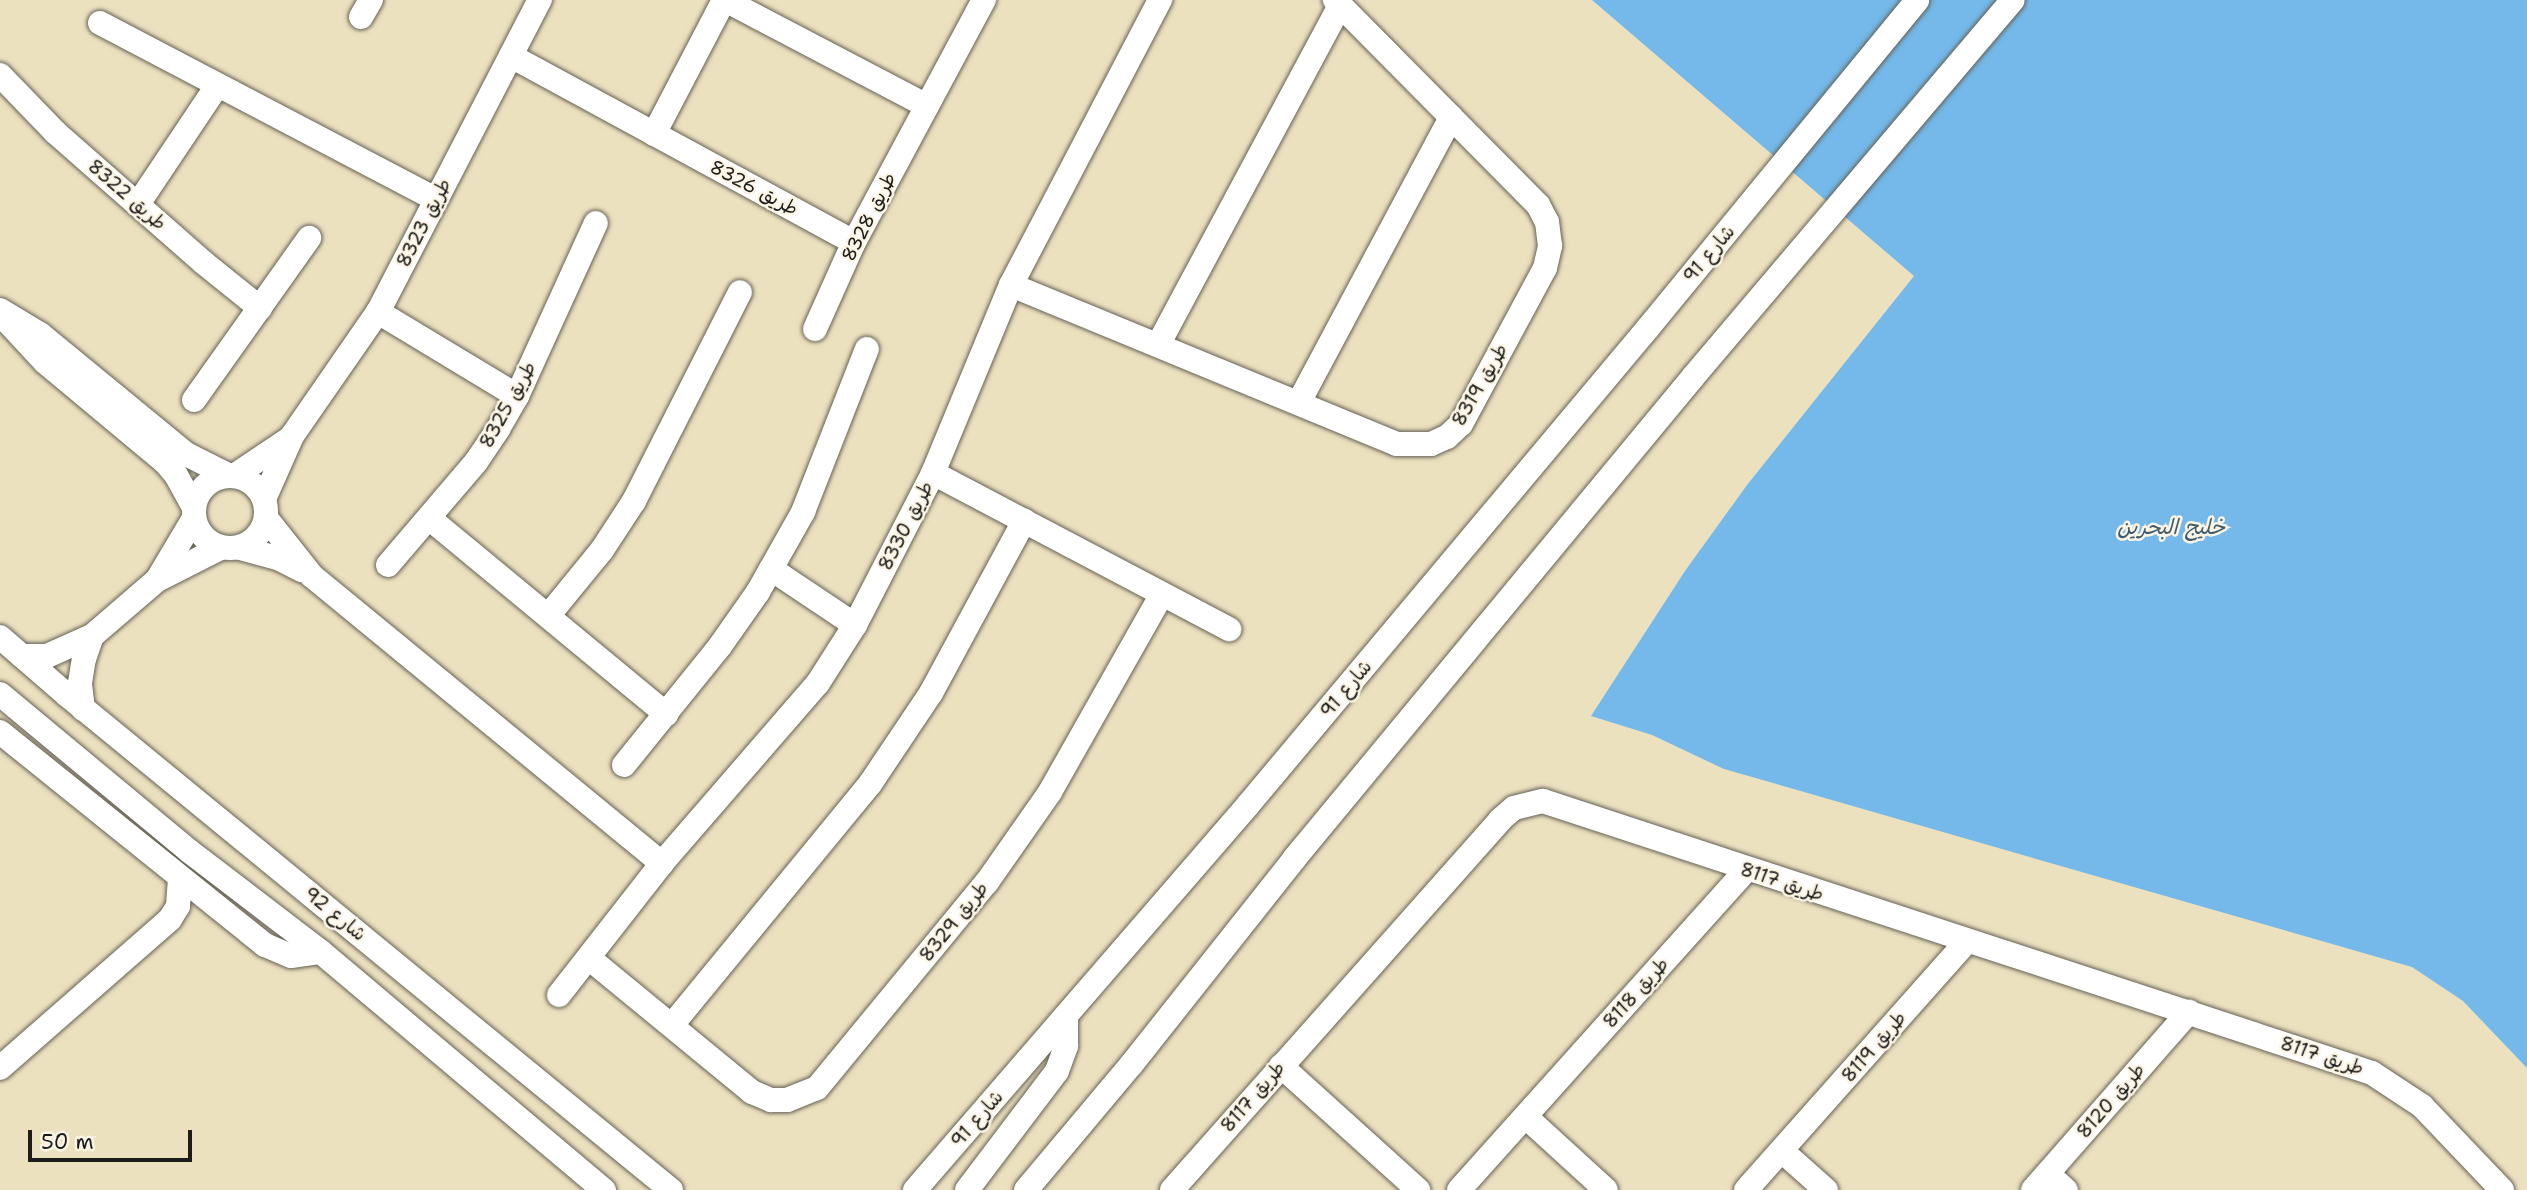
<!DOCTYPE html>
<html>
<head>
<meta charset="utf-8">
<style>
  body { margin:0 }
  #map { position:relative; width:2527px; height:1190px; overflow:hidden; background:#ece1bf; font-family:"Shantell Sans","Playpen Sans Arabic",sans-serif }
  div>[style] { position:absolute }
  .water>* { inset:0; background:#74b9ea }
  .roads { filter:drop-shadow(0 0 2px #656155) drop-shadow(0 0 2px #656155) }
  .minor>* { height:24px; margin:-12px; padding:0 12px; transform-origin:12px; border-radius:12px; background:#fff }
  .minor>.ring { margin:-12px; padding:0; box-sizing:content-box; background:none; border:24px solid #fff; border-radius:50% }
  span { translate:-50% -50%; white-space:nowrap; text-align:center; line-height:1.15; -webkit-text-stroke:5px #fcf5e5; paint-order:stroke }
  .street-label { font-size:19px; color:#1c1c1c }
  .water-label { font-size:21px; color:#3f5b6e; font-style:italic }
  .scale { position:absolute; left:28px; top:1130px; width:164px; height:32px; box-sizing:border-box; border:4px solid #1c1c1c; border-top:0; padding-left:9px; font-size:21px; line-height:24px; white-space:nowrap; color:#1c1c1c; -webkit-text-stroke:5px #fcf5e5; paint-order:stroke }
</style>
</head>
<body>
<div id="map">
  <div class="water">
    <div style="clip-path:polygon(1592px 0,2527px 0,2527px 1068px,2463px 1001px,2412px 967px,1724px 769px,1652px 735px,1591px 716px,1685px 571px,1747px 485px,1914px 276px)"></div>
  </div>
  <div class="roads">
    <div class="minor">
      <div style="left:725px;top:0;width:228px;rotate:27.7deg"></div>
      <div style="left:361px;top:17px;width:20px;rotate:-60deg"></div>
      <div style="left:100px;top:23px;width:378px;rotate:27.7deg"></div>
      <div style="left:511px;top:56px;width:390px;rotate:28.5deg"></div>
      <div style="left:0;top:75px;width:79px;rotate:46deg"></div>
      <div style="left:55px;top:132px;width:198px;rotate:41.3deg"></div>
      <div style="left:204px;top:263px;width:72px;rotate:38.8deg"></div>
      <div style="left:654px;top:134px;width:151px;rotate:-62.4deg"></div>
      <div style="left:138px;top:204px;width:142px;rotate:-56.2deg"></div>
      <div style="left:1011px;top:285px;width:417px;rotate:22.4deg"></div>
      <div style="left:1397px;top:444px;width:34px"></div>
      <div style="left:1431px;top:444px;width:17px;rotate:-24deg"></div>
      <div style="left:1447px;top:437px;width:19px;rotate:-43deg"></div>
      <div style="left:1461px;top:424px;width:177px;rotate:-61.7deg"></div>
      <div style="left:1545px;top:268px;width:23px;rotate:-77deg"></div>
      <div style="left:1550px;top:246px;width:24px;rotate:-97deg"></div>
      <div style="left:1547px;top:222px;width:19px;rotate:-118deg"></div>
      <div style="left:1538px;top:205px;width:289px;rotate:-134.7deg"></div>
      <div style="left:0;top:310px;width:47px;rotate:31deg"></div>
      <div style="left:40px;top:334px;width:189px;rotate:39.4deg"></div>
      <div style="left:186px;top:454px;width:49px;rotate:26.6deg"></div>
      <div style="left:378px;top:312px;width:162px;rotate:31.1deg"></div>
      <div style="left:7px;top:321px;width:56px;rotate:47.2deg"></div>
      <div style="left:45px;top:362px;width:155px;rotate:39.8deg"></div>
      <div style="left:164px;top:461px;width:18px;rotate:49deg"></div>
      <div style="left:176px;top:475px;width:37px;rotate:61deg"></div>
      <div style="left:815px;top:329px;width:95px;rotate:-65.9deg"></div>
      <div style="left:854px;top:242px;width:275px;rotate:-61.8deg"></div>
      <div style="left:1158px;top:345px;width:385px;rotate:-61.8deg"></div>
      <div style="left:194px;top:400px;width:199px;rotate:-54.6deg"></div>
      <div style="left:1299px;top:402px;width:323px;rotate:-61.9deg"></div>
      <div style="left:933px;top:473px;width:335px;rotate:27.8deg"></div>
      <div class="ring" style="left:194px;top:476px;width:48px;height:48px"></div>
      <div style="left:234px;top:476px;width:66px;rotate:-33.9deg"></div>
      <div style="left:264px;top:499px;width:69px;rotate:-66deg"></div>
      <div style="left:292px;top:436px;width:151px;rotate:-55.3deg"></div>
      <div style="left:378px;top:312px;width:352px;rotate:-62.6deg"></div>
      <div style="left:266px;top:518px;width:74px;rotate:51.6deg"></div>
      <div style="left:312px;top:576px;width:453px;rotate:39.4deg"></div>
      <div style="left:429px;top:518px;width:308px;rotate:39.6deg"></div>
      <div style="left:240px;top:548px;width:39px;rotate:15deg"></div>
      <div style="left:278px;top:558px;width:27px;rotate:27deg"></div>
      <div style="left:388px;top:565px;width:135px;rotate:-49.5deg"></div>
      <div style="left:476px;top:462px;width:40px;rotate:-56deg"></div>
      <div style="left:498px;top:429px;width:38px;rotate:-60deg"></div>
      <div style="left:517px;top:396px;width:190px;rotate:-65.5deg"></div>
      <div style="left:771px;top:569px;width:101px;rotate:33.7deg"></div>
      <div style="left:159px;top:577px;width:69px;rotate:-59.3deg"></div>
      <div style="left:548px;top:616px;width:85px;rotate:-50.7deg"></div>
      <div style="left:602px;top:550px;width:59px;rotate:-56.9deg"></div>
      <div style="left:634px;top:501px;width:234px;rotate:-63.1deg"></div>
      <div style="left:0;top:637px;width:89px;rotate:40.9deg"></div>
      <div style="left:67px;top:695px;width:781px;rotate:39.34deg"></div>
      <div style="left:22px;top:656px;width:25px"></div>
      <div style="left:47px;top:656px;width:49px;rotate:-24deg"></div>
      <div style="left:92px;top:636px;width:86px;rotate:-40.7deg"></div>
      <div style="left:157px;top:580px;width:71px;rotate:-26.9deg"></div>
      <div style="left:0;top:694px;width:246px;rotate:39.7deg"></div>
      <div style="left:189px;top:851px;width:166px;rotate:37.4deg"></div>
      <div style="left:321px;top:952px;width:370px;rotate:40.1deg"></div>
      <div style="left:83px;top:709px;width:26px;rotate:-97deg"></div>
      <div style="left:80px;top:683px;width:24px;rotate:-81deg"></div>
      <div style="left:84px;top:659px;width:24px;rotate:-71deg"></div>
      <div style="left:0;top:732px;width:340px;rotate:38.8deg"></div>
      <div style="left:265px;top:945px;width:28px;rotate:23deg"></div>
      <div style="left:291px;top:956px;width:30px;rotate:-8deg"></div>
      <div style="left:624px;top:765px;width:153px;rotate:-51.1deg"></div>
      <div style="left:720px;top:646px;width:66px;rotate:-54.9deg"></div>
      <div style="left:758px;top:592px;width:92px;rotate:-60.6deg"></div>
      <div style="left:803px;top:512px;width:175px;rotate:-68.6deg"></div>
      <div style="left:590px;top:959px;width:210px;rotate:39.4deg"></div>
      <div style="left:752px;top:1092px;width:21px;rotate:23deg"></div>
      <div style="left:771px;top:1100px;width:16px"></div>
      <div style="left:787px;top:1100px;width:32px;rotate:-22deg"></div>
      <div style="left:817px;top:1088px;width:267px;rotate:-50.5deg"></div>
      <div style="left:987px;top:882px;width:110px;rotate:-55deg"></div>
      <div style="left:1050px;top:792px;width:227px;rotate:-60.5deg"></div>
      <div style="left:559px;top:995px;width:167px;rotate:-52deg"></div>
      <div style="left:662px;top:863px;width:238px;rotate:-49.1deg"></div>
      <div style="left:818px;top:683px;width:69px;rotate:-57.5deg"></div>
      <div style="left:855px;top:625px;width:171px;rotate:-62.8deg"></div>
      <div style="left:933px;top:473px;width:204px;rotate:-67.5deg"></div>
      <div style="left:1011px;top:285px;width:322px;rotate:-62.4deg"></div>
      <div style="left:672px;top:1025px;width:312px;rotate:-50.6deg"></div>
      <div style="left:870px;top:784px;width:110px;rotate:-56.2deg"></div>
      <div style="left:931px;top:693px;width:196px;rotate:-61.6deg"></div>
      <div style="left:1281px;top:1066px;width:185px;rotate:42.1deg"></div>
      <div style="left:0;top:1068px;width:226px;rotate:-41.2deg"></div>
      <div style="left:170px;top:919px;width:15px;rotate:-58deg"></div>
      <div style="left:178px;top:906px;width:27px;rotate:-86deg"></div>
      <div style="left:1526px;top:1117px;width:108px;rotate:42.4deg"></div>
      <div style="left:1782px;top:1151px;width:59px;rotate:41.6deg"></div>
      <div style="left:2048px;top:1174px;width:24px;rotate:42deg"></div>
      <div style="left:915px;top:1190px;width:509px;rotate:-49.14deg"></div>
      <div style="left:1248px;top:805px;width:623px;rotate:-50.02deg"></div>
      <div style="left:1648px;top:328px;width:424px;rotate:-50.6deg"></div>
      <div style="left:967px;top:1190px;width:149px;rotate:-52.9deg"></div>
      <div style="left:1057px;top:1071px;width:27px;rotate:-70deg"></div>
      <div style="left:1066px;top:1046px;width:30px;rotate:-90deg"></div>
      <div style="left:1026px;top:1190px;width:163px;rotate:-50deg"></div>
      <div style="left:1131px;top:1065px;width:263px;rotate:-51.6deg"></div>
      <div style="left:1294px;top:859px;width:626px;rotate:-50.38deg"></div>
      <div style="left:1693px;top:377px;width:494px;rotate:-49.7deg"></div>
      <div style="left:1172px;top:1190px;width:494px;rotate:-48.4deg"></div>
      <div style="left:1500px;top:820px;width:18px;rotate:-41deg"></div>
      <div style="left:1514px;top:808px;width:30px;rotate:-14deg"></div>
      <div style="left:1543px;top:801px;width:872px;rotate:18.16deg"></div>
      <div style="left:2372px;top:1073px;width:60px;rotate:33.4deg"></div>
      <div style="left:2422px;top:1106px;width:116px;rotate:46.4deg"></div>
      <div style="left:1459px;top:1190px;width:430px;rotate:-48.1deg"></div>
      <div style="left:1746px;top:1190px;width:332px;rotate:-48.4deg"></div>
      <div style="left:2033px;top:1190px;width:237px;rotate:-48.8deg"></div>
    </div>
  </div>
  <div class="street-label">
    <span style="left:754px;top:188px;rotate:28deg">طريق 8326</span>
    <span style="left:127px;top:195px;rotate:41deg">طريق 8322</span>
    <span style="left:869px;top:217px;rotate:-63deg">طريق 8328</span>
    <span style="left:424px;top:223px;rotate:-63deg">طريق 8323</span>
    <span style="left:1709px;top:254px;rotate:-50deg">شارع 91</span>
    <span style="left:1480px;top:385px;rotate:-60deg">طريق 8319</span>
    <span style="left:508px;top:405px;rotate:-61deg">طريق 8325</span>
    <span style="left:906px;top:526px;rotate:-63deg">طريق 8330</span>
    <span style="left:1346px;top:689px;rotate:-50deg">شارع 91</span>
    <span style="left:1782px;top:882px;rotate:18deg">طريق 8117</span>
    <span style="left:335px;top:914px;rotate:39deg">شارع 92</span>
    <span style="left:954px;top:922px;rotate:-51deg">طريق 8329</span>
    <span style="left:1636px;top:993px;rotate:-48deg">طريق 8118</span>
    <span style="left:1874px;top:1047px;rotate:-49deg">طريق 8119</span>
    <span style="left:2322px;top:1056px;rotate:18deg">طريق 8117</span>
    <span style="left:1253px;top:1097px;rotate:-49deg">طريق 8117</span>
    <span style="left:2111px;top:1101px;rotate:-49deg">طريق 8120</span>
    <span style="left:977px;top:1119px;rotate:-49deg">شارع 91</span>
  </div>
  <div class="water-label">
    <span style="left:2171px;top:527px">خليج البحرين</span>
  </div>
  <div class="scale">50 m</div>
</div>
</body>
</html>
